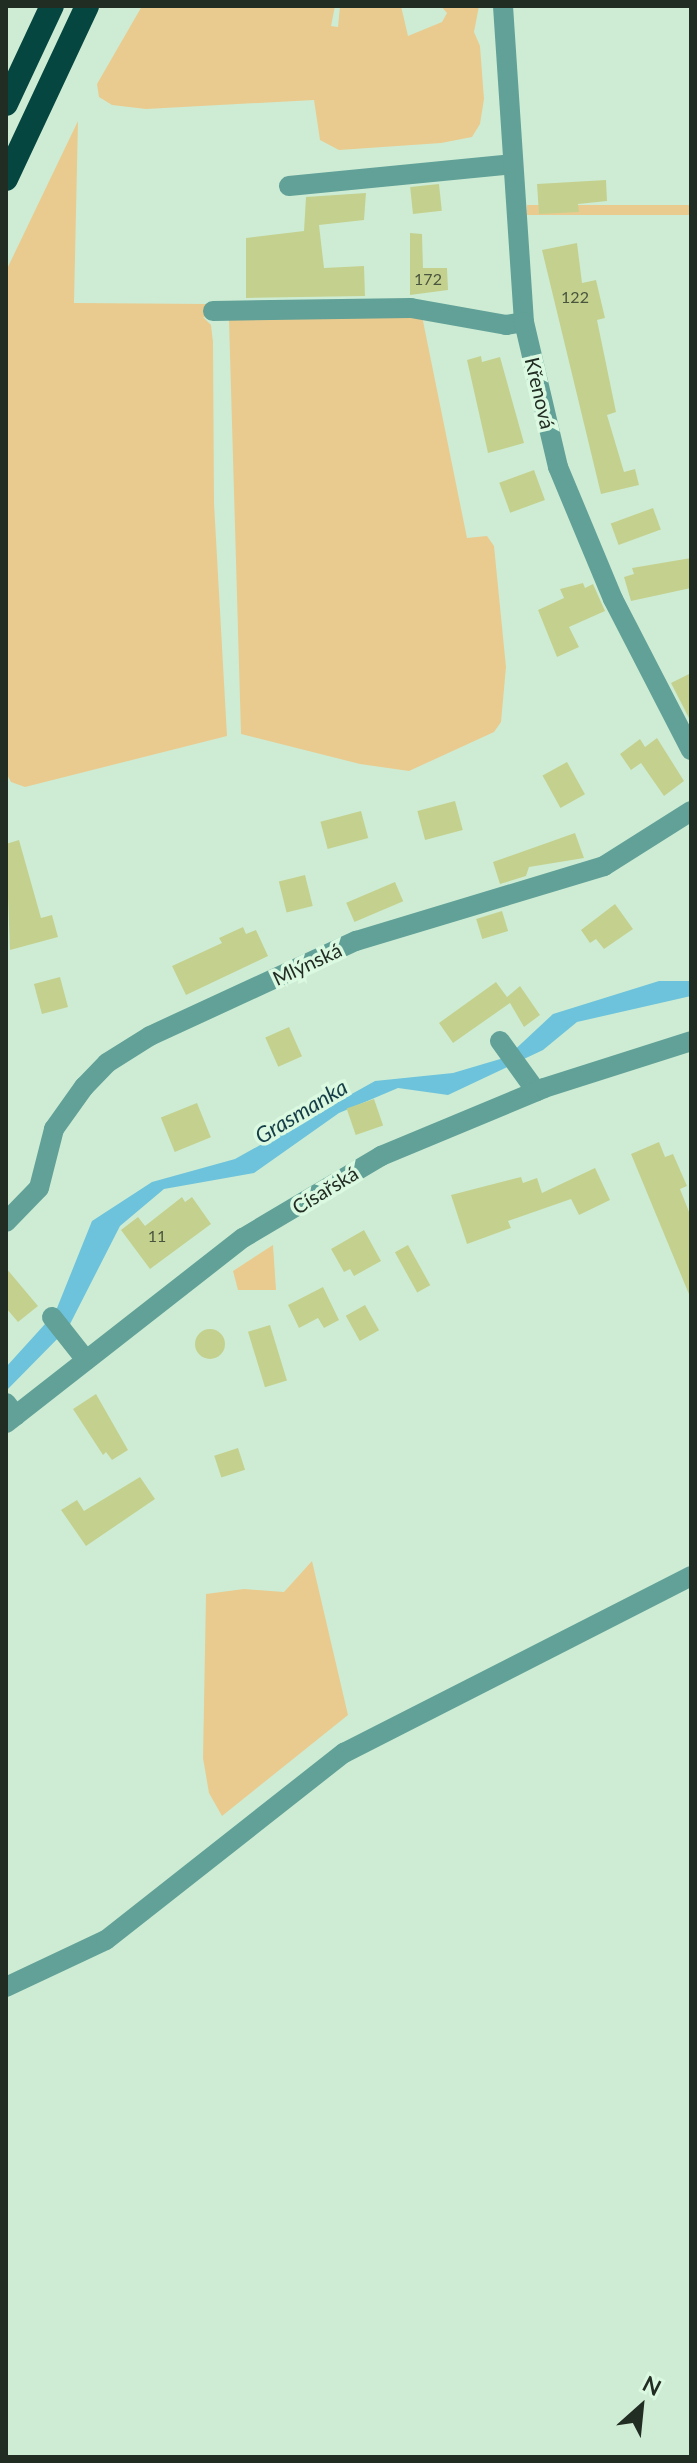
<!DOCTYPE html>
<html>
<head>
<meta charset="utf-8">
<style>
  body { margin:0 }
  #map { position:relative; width:697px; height:2463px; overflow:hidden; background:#ceecd4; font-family:Lato,sans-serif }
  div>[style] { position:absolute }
  .green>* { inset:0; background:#e9cb8f; transform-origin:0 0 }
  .water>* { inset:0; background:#6dc3db }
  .building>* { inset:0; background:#c4d18e; transform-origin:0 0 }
  .round { border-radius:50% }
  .minor>* { height:20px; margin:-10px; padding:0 10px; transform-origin:10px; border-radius:10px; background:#61a198 }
  .tertiary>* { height:20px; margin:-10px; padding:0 10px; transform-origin:10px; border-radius:10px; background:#61a198 }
  .motorway>* { height:24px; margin:-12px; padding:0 12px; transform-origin:12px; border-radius:12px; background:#064640 }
  span { translate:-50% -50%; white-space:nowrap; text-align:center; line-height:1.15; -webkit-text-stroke:7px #dbf9e1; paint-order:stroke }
  .number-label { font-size:16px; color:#4a553e }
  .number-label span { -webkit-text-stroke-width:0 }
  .street-label { font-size:20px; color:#212c23 }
  .water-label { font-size:22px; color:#143d47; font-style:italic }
  .frame { position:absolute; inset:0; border:8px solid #212c23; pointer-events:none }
  .north { position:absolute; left:601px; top:2367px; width:80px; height:80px; -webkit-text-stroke:6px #dbf9e1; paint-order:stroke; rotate:27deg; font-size:22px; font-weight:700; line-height:32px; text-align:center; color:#212c23 }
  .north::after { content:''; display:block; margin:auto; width:28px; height:36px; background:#212c23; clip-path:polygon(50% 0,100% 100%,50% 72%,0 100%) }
</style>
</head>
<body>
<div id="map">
  <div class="green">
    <div style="clip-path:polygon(142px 6px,335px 6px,331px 26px,338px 27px,340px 6px,401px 6px,408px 36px,442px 22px,447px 13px,441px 6px,479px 6px,474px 32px,480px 46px,484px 99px,480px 124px,472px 137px,441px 143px,339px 150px,320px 140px,314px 100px,146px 109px,112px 105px,99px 97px,97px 84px)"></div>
    <div style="clip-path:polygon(78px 121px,74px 303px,210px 304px,215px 318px,203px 317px,211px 325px,213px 342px,214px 503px,227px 736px,25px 787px,11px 782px,6px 773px,6px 271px)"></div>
    <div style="left:691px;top:205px;width:10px;height:164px;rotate:90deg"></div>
    <div style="clip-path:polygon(422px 316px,467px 538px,487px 536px,494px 546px,506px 667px,501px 722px,494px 732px,409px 771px,360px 764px,241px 734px,229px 320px)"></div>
    <div style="clip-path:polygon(273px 1245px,276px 1290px,238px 1290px,233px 1271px)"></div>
    <div style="clip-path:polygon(312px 1561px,348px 1715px,222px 1816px,209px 1793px,203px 1758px,206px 1594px,244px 1589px,284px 1592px)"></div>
  </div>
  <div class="water">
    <div style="clip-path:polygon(659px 981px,691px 981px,691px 996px,577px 1022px,543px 1050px,448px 1095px,398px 1088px,339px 1113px,254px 1173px,164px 1189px,120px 1226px,68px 1328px,6px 1391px,6px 1367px,55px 1313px,92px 1221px,152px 1182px,235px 1159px,375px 1081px,453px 1073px,507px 1057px,553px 1014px)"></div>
  </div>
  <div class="building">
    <div style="clip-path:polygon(606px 180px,607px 201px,578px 204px,579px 212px,539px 214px,537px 184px)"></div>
    <div style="left:439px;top:184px;width:27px;height:29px;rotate:84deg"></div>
    <div style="clip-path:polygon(366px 193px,364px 220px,319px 225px,324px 268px,364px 266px,365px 296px,246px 298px,246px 238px,304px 231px,306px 197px)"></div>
    <div style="clip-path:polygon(410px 233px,422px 234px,423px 268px,447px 268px,448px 290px,410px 295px)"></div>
    <div style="clip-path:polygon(577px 243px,582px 283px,596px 280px,605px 318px,597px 320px,616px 412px,607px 415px,624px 472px,635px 469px,639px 485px,601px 494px,542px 250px)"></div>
    <div style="clip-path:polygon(481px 356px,482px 362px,500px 357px,524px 443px,488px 453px,467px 360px)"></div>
    <div style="left:534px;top:470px;width:32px;height:37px;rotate:70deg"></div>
    <div style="left:653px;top:508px;width:23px;height:45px;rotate:70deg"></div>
    <div style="clip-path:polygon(691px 558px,691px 588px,631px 601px,624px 577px,634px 574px,632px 568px)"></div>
    <div style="clip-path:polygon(583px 583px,585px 588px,593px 584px,605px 611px,569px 627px,579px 647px,557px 657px,538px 610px,564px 598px,560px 589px)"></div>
    <div style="clip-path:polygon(691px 673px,691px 722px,671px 683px)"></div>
    <div style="clip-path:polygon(657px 738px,684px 781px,664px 796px,641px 763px,631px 770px,620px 754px,640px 739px,645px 747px)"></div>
    <div style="left:567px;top:762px;width:37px;height:28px;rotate:61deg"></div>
    <div style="left:455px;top:801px;width:30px;height:39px;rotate:75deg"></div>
    <div style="left:361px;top:811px;width:28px;height:42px;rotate:75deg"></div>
    <div style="clip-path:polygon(575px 833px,584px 858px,529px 867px,526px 876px,500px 884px,493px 862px)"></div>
    <div style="clip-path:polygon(19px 840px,41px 918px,52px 915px,58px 937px,10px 950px,6px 844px)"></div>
    <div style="left:305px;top:875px;width:32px;height:27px;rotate:76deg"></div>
    <div style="left:395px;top:882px;width:21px;height:53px;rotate:67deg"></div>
    <div style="clip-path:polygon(615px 904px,633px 929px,604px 949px,596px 939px,590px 943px,581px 930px)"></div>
    <div style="left:502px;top:911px;width:21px;height:27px;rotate:73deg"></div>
    <div style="clip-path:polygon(243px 927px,246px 934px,256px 930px,268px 956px,186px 995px,172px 966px,222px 943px,219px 938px)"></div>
    <div style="left:60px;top:977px;width:31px;height:27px;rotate:75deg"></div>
    <div style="clip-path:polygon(496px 982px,507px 997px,520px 986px,540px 1015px,524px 1027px,510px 1003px,453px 1043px,439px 1023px)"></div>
    <div style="left:289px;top:1027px;width:32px;height:26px;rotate:66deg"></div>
    <div style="left:374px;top:1099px;width:28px;height:29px;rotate:71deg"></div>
    <div style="left:197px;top:1103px;width:37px;height:39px;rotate:68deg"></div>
    <div style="clip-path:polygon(659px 1142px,665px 1157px,673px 1154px,687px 1186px,680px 1189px,691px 1217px,691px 1299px,631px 1154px)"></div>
    <div style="clip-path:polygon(595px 1168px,610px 1200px,579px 1215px,571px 1199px,508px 1221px,511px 1228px,467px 1244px,451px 1195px,521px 1177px,523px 1183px,537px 1178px,542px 1193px)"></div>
    <div style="clip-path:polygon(182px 1197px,185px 1202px,192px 1197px,211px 1224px,150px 1269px,121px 1230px,138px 1217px,145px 1226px)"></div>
    <div style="clip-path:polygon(364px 1230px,381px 1261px,354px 1276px,350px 1269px,344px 1272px,331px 1249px)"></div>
    <div style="left:408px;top:1245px;width:46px;height:15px;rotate:61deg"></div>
    <div style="clip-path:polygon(6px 1268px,38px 1306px,18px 1322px,6px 1308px)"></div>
    <div style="clip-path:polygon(323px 1287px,339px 1320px,324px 1328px,318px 1318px,299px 1328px,288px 1305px)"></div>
    <div style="left:365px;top:1305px;width:29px;height:22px;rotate:61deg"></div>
    <div style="left:270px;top:1325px;width:58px;height:23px;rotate:73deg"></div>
    <div class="round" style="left:195px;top:1329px;width:30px;height:30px"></div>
    <div style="clip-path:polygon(96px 1394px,128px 1450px,112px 1460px,106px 1452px,103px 1455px,73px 1409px)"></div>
    <div style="left:238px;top:1448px;width:23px;height:25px;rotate:72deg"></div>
    <div style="clip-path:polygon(140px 1477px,155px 1499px,86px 1546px,61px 1510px,77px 1500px,84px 1511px)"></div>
  </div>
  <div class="minor">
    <div style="left:289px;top:186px;width:224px;rotate:-5.6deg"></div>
    <div style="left:213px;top:311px;width:198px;rotate:-0.9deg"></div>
    <div style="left:411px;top:308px;width:97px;rotate:10.1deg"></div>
    <div style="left:506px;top:325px;width:18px;rotate:-9deg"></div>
    <div style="left:500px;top:1041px;width:62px;rotate:54.2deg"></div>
    <div style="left:6px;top:1222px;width:47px;rotate:-45.9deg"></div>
    <div style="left:39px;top:1188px;width:61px;rotate:-75.7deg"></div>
    <div style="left:54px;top:1129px;width:52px;rotate:-54.5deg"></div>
    <div style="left:84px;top:1087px;width:33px;rotate:-46deg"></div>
    <div style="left:107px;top:1063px;width:51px;rotate:-32.1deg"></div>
    <div style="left:150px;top:1036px;width:227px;rotate:-24.8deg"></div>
    <div style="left:356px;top:941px;width:259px;rotate:-16.8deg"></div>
    <div style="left:604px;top:866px;width:103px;rotate:-32.3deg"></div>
    <div style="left:52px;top:1317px;width:55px;rotate:51.7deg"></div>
    <div style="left:6px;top:1403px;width:16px;rotate:52deg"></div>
    <div style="left:6px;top:1987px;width:110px;rotate:-25.2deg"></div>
    <div style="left:106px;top:1940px;width:303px;rotate:-38.2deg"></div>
    <div style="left:344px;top:1753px;width:390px;rotate:-27deg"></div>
  </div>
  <div class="tertiary">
    <div style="left:503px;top:6px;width:317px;rotate:86.2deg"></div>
    <div style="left:524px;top:322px;width:149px;rotate:76.8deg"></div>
    <div style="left:558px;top:467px;width:143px;rotate:67.4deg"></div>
    <div style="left:613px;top:599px;width:170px;rotate:62.7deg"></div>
    <div style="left:6px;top:1423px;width:301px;rotate:-38deg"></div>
    <div style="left:243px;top:1238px;width:161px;rotate:-30.7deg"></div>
    <div style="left:381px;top:1156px;width:177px;rotate:-22.6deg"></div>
    <div style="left:544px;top:1088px;width:154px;rotate:-17.7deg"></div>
  </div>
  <div class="motorway">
    <div style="left:6px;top:104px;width:108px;rotate:-64.9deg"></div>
    <div style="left:6px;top:179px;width:191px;rotate:-64.9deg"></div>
  </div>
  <div class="number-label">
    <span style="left:428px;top:279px">172</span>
    <span style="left:575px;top:297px">122</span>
    <span style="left:157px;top:1236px">11</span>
  </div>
  <div class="street-label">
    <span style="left:540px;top:393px;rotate:77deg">Křenová</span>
    <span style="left:307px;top:964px;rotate:-25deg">Mlýnská</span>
    <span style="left:325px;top:1190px;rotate:-31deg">Císařská</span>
  </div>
  <div class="water-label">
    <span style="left:301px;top:1111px;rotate:-31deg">Grasmanka</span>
  </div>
  <div class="frame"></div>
  <div class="north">N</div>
</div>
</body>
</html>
